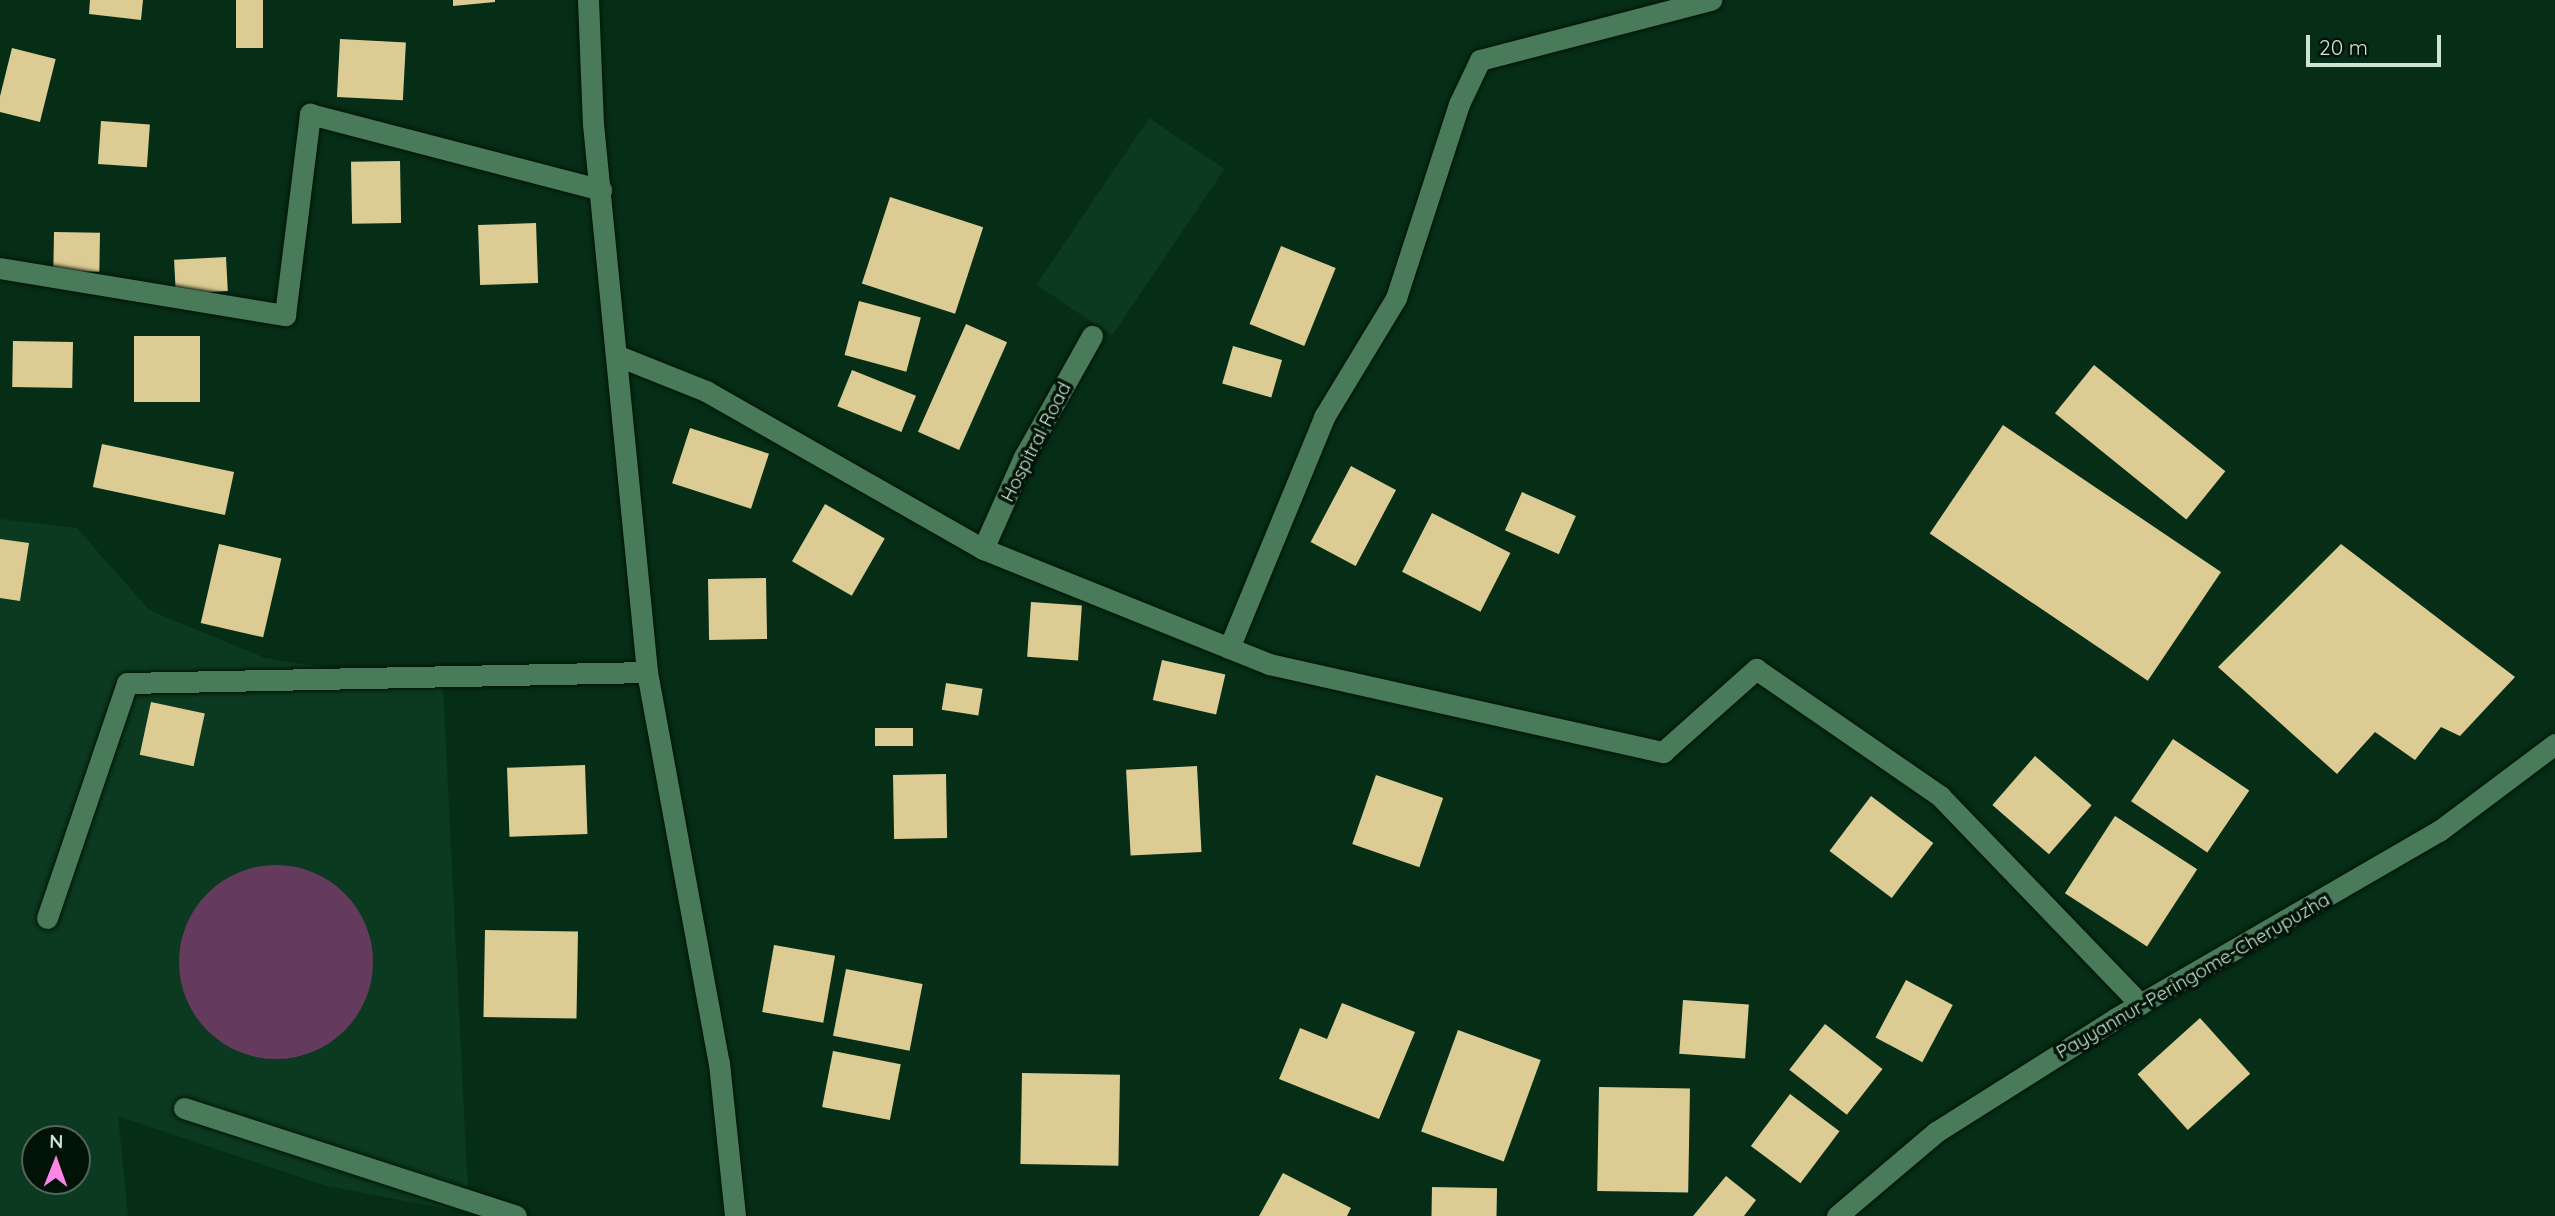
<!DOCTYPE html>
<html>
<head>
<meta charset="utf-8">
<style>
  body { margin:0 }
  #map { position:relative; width:2555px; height:1216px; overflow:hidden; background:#062e17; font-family:Quicksand,sans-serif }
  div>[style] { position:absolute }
  .built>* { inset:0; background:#0b3a20; transform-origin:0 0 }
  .green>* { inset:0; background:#643b5c }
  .round { border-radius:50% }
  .building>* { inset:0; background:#dccc93; transform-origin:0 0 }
  .roads { filter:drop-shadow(0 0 2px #001406) drop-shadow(0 0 2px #001406) }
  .street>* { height:21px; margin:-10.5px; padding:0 10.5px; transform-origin:10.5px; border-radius:10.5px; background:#497b5a }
  .secondary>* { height:21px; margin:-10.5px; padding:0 10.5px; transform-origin:10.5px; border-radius:10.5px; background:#497b5a }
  span { translate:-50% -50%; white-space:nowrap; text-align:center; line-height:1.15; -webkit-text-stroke:7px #011307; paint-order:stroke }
  .street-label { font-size:19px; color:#cbe5d2 }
  .north { position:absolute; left:21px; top:1125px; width:70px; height:70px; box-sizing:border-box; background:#011307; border:2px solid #526758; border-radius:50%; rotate:1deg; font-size:19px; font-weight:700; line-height:28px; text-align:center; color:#cbe5d2 }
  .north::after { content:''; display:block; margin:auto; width:24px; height:32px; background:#fa87e7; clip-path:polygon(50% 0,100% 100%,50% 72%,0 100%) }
  .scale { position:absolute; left:2306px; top:35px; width:135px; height:32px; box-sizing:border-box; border:4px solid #cbe5d2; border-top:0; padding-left:9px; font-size:21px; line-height:24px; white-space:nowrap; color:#cbe5d2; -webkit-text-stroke:5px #011307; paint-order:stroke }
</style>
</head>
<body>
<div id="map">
  <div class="built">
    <div style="left:1149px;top:118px;width:91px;height:201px;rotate:34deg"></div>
    <div style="clip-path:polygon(evenodd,0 519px,77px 528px,149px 610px,265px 658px,443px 686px,469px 1213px,327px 1186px,118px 1116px,128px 1216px,0 1216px,0 519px,35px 1139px,77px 1139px,77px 1181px,35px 1181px,35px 1139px)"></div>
  </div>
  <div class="green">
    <div class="round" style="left:179px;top:865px;width:194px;height:194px"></div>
  </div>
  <div class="building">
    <div style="clip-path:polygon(90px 0,143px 0,141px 20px,89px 14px)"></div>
    <div style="left:236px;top:0;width:27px;height:48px"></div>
    <div style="clip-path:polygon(453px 0,495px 0,495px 2px,453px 6px)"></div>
    <div style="left:340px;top:39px;width:66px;height:58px;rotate:3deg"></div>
    <div style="left:12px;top:48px;width:45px;height:65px;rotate:14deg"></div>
    <div style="left:101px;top:121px;width:49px;height:43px;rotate:4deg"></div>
    <div style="left:400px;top:161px;width:62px;height:49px;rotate:89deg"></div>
    <div style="left:890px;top:197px;width:98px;height:91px;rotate:18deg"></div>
    <div style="left:536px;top:223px;width:60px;height:58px;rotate:88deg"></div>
    <div style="left:54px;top:232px;width:46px;height:39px;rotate:1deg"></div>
    <div style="left:1281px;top:246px;width:59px;height:84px;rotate:22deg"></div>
    <div style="left:226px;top:257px;width:34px;height:52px;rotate:87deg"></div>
    <div style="left:859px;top:301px;width:64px;height:56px;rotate:15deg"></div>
    <div style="left:966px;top:324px;width:45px;height:118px;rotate:24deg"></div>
    <div style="left:200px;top:336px;width:66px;height:66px;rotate:90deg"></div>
    <div style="left:13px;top:341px;width:60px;height:46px;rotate:1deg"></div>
    <div style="left:1233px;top:346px;width:51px;height:39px;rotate:16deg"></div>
    <div style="left:2094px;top:365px;width:169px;height:62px;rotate:39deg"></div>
    <div style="left:852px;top:370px;width:69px;height:39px;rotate:22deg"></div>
    <div style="left:2003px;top:425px;width:263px;height:131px;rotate:34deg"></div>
    <div style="left:690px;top:428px;width:83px;height:58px;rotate:18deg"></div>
    <div style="left:102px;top:444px;width:135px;height:44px;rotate:12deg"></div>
    <div style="left:1351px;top:466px;width:51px;height:86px;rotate:28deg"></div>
    <div style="left:1522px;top:492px;width:59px;height:42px;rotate:24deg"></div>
    <div style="left:825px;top:504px;width:69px;height:66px;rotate:30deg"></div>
    <div style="left:1432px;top:513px;width:88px;height:66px;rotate:27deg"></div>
    <div style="clip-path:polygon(0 539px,29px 543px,20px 601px,0 598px)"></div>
    <div style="left:219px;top:544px;width:64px;height:81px;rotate:13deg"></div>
    <div style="clip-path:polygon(2341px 544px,2515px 677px,2460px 736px,2441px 727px,2415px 760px,2375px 732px,2337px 774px,2218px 667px)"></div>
    <div style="left:766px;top:578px;width:61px;height:58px;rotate:89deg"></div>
    <div style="left:1031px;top:602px;width:51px;height:55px;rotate:4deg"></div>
    <div style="left:1162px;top:660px;width:65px;height:41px;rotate:13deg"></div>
    <div style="left:946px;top:683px;width:37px;height:27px;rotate:9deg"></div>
    <div style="left:151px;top:702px;width:55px;height:54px;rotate:12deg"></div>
    <div style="left:875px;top:728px;width:38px;height:18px"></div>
    <div style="left:2173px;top:739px;width:92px;height:75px;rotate:34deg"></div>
    <div style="left:2035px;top:756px;width:75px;height:65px;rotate:41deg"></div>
    <div style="left:585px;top:765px;width:69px;height:78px;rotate:88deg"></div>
    <div style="left:1197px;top:766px;width:86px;height:71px;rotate:87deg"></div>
    <div style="left:946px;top:774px;width:64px;height:53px;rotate:89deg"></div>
    <div style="left:1376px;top:775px;width:71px;height:73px;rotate:19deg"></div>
    <div style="left:1871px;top:796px;width:78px;height:69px;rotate:37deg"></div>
    <div style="left:2115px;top:816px;width:98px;height:92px;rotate:33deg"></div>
    <div style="left:485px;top:930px;width:93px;height:87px;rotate:1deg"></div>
    <div style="left:774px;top:945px;width:62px;height:68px;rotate:10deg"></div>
    <div style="left:846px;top:969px;width:78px;height:68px;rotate:11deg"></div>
    <div style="left:1906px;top:980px;width:53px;height:65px;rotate:28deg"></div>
    <div style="left:1683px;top:1000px;width:66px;height:54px;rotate:4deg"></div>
    <div style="clip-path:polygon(1342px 1003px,1415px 1032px,1379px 1119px,1279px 1079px,1300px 1028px,1327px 1039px)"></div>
    <div style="left:2200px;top:1018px;width:75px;height:84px;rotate:48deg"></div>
    <div style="left:1825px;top:1024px;width:73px;height:58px;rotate:38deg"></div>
    <div style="left:1458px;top:1030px;width:88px;height:108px;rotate:20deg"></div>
    <div style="left:833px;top:1051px;width:69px;height:57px;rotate:11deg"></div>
    <div style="left:1022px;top:1073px;width:98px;height:91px;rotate:1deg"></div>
    <div style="left:1599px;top:1087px;width:91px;height:104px;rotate:1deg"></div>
    <div style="left:1790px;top:1094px;width:62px;height:65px;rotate:37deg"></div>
    <div style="clip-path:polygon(1283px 1173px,1351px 1208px,1347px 1216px,1259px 1216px)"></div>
    <div style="clip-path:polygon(1726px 1176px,1756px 1200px,1744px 1216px,1693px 1216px)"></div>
    <div style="left:1432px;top:1187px;width:65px;height:29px;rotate:1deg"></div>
  </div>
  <div class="roads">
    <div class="street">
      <div style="left:0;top:268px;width:289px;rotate:9.4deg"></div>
      <div style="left:285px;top:315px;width:203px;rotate:-82.9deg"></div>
      <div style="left:310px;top:114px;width:301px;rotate:14.6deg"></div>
      <div style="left:618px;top:356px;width:95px;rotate:21.7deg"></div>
      <div style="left:706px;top:391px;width:319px;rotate:29.7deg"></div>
      <div style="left:983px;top:549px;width:308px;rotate:21.9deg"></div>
      <div style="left:1269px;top:664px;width:404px;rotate:12.6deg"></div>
      <div style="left:1663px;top:752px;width:125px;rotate:-41.7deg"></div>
      <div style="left:1756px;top:669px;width:224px;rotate:34.6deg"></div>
      <div style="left:1940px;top:796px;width:289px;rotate:46.1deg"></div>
      <div style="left:983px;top:549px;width:101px;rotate:-66deg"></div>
      <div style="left:1024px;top:457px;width:139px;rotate:-60.7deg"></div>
      <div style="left:1229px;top:648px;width:250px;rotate:-67.6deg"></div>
      <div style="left:1324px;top:417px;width:139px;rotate:-58.8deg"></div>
      <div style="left:1396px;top:298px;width:204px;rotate:-72deg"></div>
      <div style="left:1459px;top:104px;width:49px;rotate:-64.5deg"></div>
      <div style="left:1480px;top:60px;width:239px;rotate:-14.6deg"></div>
      <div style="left:47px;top:918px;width:248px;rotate:-71.2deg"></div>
      <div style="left:127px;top:683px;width:520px;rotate:-1.21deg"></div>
      <div style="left:184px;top:1108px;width:349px;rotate:18deg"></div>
    </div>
    <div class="secondary">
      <div style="left:588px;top:0;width:124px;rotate:87.7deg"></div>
      <div style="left:593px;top:124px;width:551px;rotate:84.37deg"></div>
      <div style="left:647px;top:672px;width:398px;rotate:79.6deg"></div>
      <div style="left:719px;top:1063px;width:154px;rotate:84deg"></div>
      <div style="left:1837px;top:1216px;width:130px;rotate:-40.3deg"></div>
      <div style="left:1936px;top:1132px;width:213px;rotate:-32.3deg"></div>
      <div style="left:2116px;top:1018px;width:373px;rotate:-30.1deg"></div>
      <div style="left:2439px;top:831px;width:145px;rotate:-36.9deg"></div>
    </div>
  </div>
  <div class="street-label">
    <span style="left:1036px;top:442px;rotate:-63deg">Hospitral Road</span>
    <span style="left:2193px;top:976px;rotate:-30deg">Payyannur-Peringome-Cherupuzha</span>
  </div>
  <div class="north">N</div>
  <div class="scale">20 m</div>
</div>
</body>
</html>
